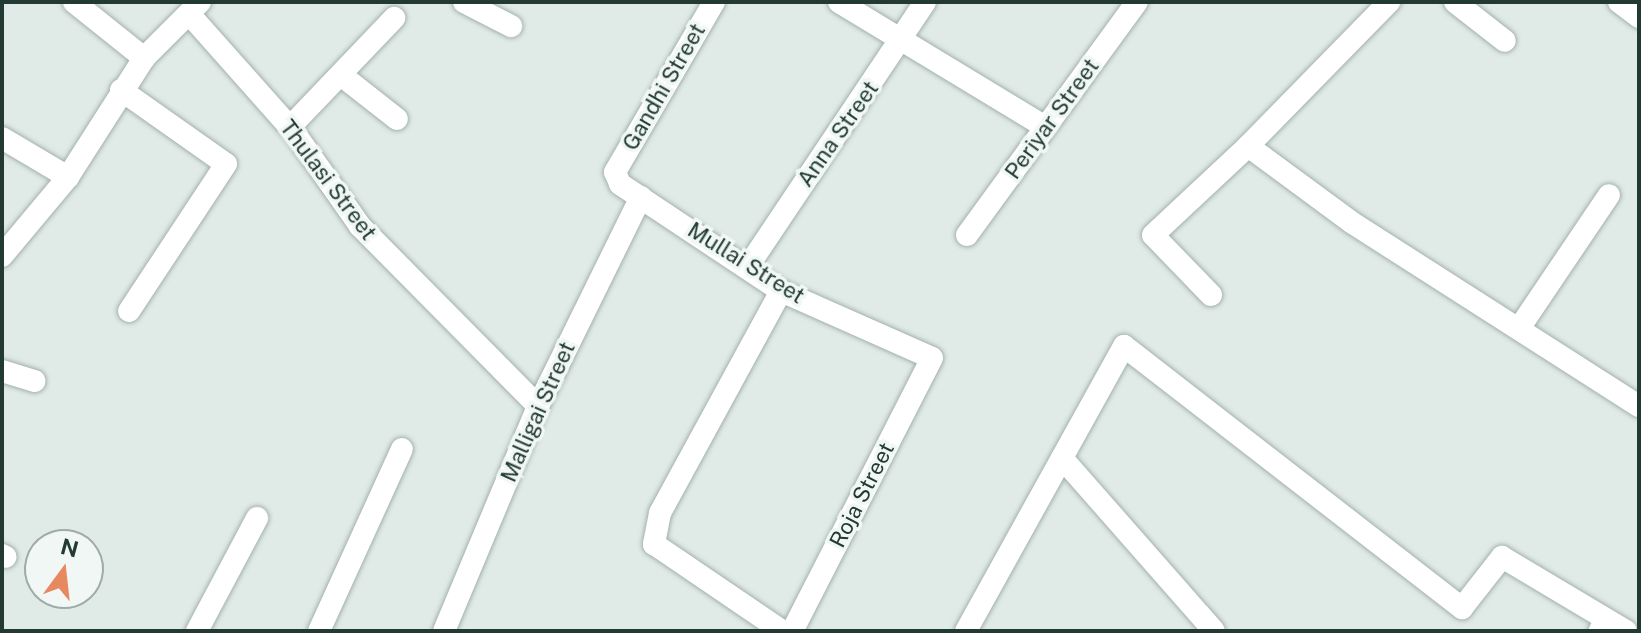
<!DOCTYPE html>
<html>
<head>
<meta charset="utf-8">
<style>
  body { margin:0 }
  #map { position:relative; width:1641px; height:633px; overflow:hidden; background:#e0eae6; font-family:"Public Sans",sans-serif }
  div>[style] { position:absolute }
  .roads { filter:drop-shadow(0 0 2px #a3b1ad) drop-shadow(0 0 2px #a3b1ad) }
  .service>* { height:11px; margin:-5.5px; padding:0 5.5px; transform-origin:5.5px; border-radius:5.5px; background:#fff }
  .minor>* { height:22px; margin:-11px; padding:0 11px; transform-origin:11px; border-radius:11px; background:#fff }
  span { translate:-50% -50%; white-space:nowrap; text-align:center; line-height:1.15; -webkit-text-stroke:7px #f0f7f4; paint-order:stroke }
  .street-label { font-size:22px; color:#223934 }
  .frame { position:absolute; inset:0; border:4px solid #223934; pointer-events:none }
  .north { position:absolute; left:24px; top:529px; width:80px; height:80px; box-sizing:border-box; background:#f0f7f4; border:2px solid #9eaba7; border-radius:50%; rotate:15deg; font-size:22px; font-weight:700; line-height:32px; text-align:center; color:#223934 }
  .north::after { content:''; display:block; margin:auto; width:28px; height:36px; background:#e88860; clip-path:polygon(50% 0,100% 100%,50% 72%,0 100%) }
</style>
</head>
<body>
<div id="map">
  <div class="roads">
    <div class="service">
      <div style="left:1593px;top:631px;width:17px;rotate:-66deg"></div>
    </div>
    <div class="minor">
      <div style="left:74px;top:2px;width:90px;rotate:38.7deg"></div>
      <div style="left:464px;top:2px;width:53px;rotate:27.1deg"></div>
      <div style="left:714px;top:2px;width:197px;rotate:120.2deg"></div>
      <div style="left:615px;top:172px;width:13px;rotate:67deg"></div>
      <div style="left:620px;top:184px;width:193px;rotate:33.6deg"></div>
      <div style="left:781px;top:291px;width:165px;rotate:23.9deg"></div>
      <div style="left:932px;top:358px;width:307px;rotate:117.1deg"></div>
      <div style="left:839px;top:2px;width:241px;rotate:31.2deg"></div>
      <div style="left:1455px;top:2px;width:63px;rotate:38deg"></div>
      <div style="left:1619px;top:2px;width:25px;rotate:37deg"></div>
      <div style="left:191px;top:16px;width:155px;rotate:48.4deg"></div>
      <div style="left:294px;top:132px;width:115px;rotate:54.9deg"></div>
      <div style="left:360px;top:226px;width:253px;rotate:45.3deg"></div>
      <div style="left:341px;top:75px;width:71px;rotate:38.2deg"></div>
      <div style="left:121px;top:90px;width:128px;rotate:35.2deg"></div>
      <div style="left:226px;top:164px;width:176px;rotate:123.4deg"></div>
      <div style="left:290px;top:127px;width:151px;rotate:-46.3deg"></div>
      <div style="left:2px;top:138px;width:77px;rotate:30.6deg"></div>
      <div style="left:1248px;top:146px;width:202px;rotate:-45.6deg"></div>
      <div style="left:967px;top:235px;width:288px;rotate:-53.9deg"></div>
      <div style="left:2px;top:256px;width:103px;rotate:-50.1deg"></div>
      <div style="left:68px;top:177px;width:141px;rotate:-57.4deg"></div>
      <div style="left:144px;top:58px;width:79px;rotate:-45deg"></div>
      <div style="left:749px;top:265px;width:316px;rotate:-56.2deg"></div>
      <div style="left:781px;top:291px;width:253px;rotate:118.6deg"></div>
      <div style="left:660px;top:513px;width:32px;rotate:101deg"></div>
      <div style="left:654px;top:544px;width:155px;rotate:34.2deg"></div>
      <div style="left:1211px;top:295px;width:83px;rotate:-134deg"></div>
      <div style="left:1153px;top:235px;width:130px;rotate:-43.1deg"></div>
      <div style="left:1248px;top:146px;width:128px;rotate:36.4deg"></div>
      <div style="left:1351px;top:222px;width:342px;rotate:32.6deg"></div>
      <div style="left:1520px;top:327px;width:159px;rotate:-56deg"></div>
      <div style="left:2px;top:371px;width:34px;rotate:17deg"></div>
      <div style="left:1062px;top:458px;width:230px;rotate:48.7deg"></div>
      <div style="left:2px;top:555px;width:4px;rotate:27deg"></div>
      <div style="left:197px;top:631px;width:128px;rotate:-62deg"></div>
      <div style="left:319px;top:631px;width:200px;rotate:-65.5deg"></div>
      <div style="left:444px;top:631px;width:244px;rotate:-67.3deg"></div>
      <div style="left:538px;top:406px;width:233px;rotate:-63.8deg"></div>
      <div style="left:966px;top:631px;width:326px;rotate:-61deg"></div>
      <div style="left:1124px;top:346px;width:428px;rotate:37.8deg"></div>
      <div style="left:1462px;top:608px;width:65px;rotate:-51.9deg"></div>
      <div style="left:1502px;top:557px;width:144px;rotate:30.8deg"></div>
    </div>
  </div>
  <div class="street-label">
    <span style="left:664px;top:87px;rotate:-60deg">Gandhi Street</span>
    <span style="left:1052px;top:119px;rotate:-54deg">Periyar Street</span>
    <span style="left:838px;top:134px;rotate:-55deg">Anna Street</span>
    <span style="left:328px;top:180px;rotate:53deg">Thulasi Street</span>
    <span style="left:746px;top:263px;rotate:32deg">Mullai Street</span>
    <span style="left:538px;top:412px;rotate:-66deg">Malligai Street</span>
    <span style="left:862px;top:495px;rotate:-63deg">Roja Street</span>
  </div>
  <div class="frame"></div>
  <div class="north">N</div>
</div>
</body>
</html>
